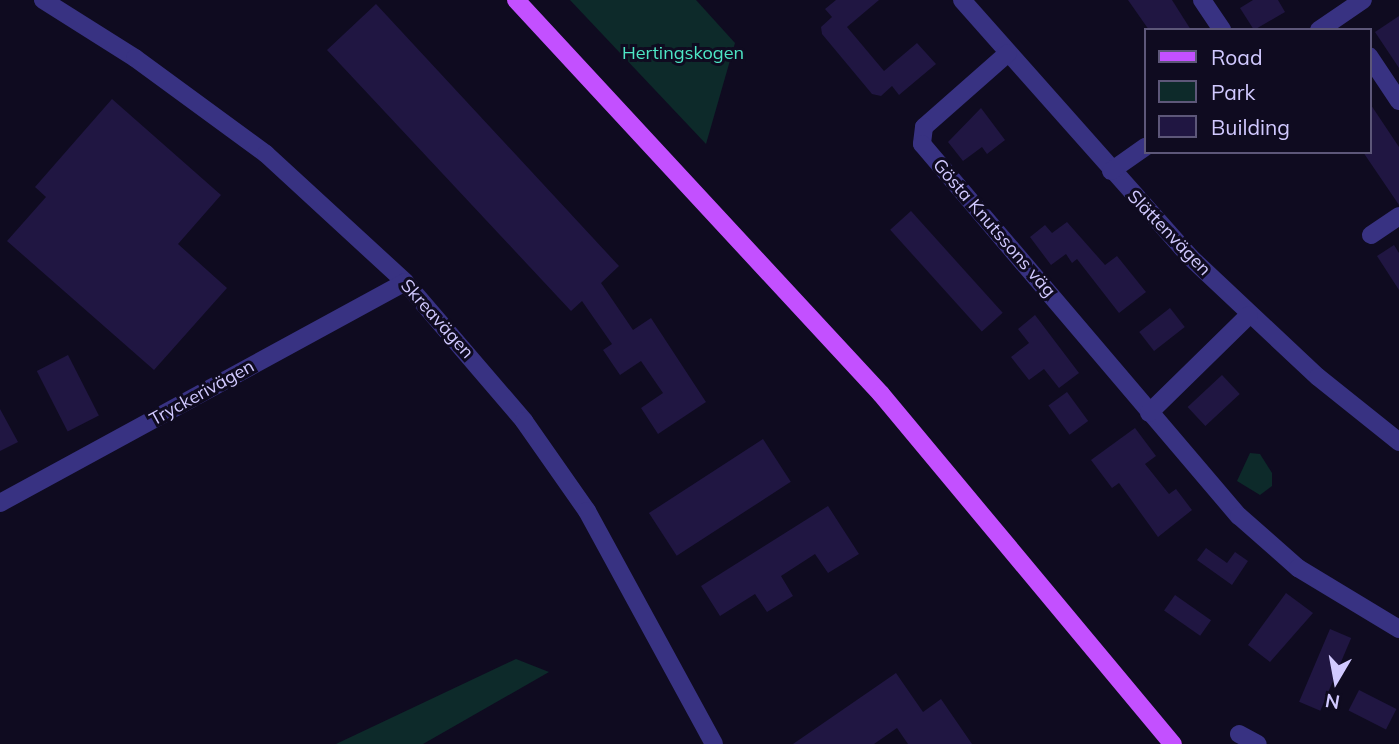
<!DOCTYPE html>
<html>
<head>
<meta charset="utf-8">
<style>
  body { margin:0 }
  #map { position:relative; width:1399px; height:744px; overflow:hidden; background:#0f0b20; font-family:Mulish,sans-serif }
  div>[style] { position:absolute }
  .green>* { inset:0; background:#0d2a2a }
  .building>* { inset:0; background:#201642; transform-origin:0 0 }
  .minor>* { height:18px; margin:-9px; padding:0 9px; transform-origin:9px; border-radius:9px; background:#383282 }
  .major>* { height:18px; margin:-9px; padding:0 9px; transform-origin:9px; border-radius:9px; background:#c350ff }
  span { translate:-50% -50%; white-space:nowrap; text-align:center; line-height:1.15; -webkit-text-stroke:6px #0f0b20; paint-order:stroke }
  .park-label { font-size:18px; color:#4de7c5 }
  .street-label { font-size:18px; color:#d1c9ff }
  .legend { position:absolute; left:1144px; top:28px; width:228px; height:126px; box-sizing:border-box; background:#0f0b20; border:2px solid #5d5779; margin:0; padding:9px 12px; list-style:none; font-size:21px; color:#d1c9ff }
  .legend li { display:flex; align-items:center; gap:14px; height:35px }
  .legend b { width:35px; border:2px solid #5d5779 }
  .north { position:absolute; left:1301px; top:646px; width:70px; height:70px; -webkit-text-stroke:5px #0f0b20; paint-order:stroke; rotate:190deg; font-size:19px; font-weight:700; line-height:28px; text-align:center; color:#d1c9ff }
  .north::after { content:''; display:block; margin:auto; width:24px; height:32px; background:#d1c9ff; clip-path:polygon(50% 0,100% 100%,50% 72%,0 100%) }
</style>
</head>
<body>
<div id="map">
  <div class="green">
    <div style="clip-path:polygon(570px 0,696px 0,735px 43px,706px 144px)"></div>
    <div style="clip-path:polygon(1250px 453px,1260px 454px,1272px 473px,1272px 486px,1260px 495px,1237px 481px)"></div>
    <div style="clip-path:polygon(516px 659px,549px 672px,423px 744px,336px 744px)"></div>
  </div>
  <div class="building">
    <div style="clip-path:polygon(836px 0,879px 0,847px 27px,884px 71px,917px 43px,936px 64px,899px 95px,892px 86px,881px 96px,872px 94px,822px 34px,821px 27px,832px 17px,825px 9px)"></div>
    <div style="clip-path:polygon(1128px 0,1172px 0,1191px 30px,1149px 30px)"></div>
    <div style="clip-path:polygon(1253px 0,1278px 0,1285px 12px,1254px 30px,1240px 8px)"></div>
    <div style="clip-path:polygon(376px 4px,619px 266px,601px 283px,633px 330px,651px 318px,706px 402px,658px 434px,641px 408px,663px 393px,641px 361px,620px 375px,603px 350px,612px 344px,582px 301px,571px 311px,327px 50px)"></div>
    <div style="clip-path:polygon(1399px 16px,1399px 68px,1375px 32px)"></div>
    <div style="clip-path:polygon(112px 99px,221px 195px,178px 244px,227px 288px,154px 370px,7px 241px,46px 197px,35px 187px)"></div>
    <div style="clip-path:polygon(1369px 102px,1399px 147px,1399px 205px,1363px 152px,1369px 152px)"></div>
    <div style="clip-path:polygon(981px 108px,1005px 140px,987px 154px,982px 147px,963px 161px,948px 142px)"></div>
    <div style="left:911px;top:211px;width:137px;height:28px;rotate:48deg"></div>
    <div style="clip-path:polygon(1067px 222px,1105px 265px,1117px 256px,1146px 292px,1119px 313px,1077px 259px,1072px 263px,1066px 254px,1051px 265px,1030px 237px,1045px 225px,1052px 233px)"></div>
    <div style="clip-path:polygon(1394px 245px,1399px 253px,1399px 290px,1377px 256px)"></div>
    <div style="left:1170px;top:308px;width:24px;height:39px;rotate:52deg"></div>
    <div style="clip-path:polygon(1035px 315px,1079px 373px,1059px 388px,1044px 369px,1029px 380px,1011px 357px,1029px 343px,1018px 329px)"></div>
    <div style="left:68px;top:355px;width:68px;height:35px;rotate:63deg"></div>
    <div style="left:1222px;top:375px;width:26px;height:47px;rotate:47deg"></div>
    <div style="left:1067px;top:392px;width:36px;height:23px;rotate:54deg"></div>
    <div style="clip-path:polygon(0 409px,18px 442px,0 451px)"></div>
    <div style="clip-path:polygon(1135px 428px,1156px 456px,1145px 464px,1169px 494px,1176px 489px,1192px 510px,1158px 537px,1119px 483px,1112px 488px,1091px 460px)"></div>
    <div style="left:763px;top:439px;width:51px;height:136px;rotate:57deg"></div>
    <div style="clip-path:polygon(828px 506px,859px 554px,828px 573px,815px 554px,781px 576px,793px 596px,767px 612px,755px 594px,720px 616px,701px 586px)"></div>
    <div style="clip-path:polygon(1206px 548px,1227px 563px,1235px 552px,1248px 561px,1232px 585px,1197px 560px)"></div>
    <div style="clip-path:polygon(1286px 593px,1313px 613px,1270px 662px,1248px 645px)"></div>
    <div style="left:1175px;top:595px;width:44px;height:19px;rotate:35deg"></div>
    <div style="left:1330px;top:629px;width:23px;height:79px;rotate:23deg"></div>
    <div style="clip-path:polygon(896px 673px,923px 712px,941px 699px,972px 744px,908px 744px,897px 728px,874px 744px,793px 744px)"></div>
    <div style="left:1359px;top:690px;width:42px;height:23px;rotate:27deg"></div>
  </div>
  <div class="minor">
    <div style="left:43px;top:0;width:109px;rotate:32.2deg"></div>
    <div style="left:135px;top:58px;width:162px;rotate:36.2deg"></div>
    <div style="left:266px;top:154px;width:189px;rotate:42.6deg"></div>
    <div style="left:405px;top:282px;width:183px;rotate:49.4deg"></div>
    <div style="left:524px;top:421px;width:110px;rotate:55deg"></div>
    <div style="left:587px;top:511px;width:265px;rotate:61.4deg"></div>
    <div style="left:962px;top:0;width:344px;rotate:48.4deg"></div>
    <div style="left:1190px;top:257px;width:175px;rotate:43.2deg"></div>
    <div style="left:1318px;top:377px;width:104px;rotate:38.7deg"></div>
    <div style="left:1202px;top:0;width:36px;rotate:56deg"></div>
    <div style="left:1319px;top:30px;width:53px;rotate:-34.3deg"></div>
    <div style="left:1008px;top:53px;width:112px;rotate:138.6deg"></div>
    <div style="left:924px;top:127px;width:17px;rotate:97deg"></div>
    <div style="left:922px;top:144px;width:489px;rotate:49.6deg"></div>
    <div style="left:1239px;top:516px;width:79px;rotate:41.4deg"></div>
    <div style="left:1298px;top:568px;width:118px;rotate:31.1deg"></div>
    <div style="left:1369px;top:56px;width:54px;rotate:56.3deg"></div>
    <div style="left:1111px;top:171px;width:42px;rotate:-35.2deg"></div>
    <div style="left:1371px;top:235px;width:34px;rotate:-34deg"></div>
    <div style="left:1149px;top:413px;width:140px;rotate:-44.4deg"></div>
    <div style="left:0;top:503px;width:461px;rotate:-28.6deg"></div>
    <div style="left:1239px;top:734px;width:21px;rotate:28deg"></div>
  </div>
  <div class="major">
    <div style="left:516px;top:0;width:537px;rotate:47.19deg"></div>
    <div style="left:881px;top:394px;width:456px;rotate:50.2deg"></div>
  </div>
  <div class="park-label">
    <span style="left:683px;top:53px">Hertingskogen</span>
  </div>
  <div class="street-label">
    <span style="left:994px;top:228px;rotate:49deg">Gösta Knutssons väg</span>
    <span style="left:1169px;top:233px;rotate:46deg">Slättenvägen</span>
    <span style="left:437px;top:319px;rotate:48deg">Skreavägen</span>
    <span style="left:202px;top:393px;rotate:-29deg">Tryckerivägen</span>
  </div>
  <ul class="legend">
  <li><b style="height:9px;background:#c350ff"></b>Road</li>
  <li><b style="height:19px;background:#0d2a2a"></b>Park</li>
  <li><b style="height:19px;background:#201642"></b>Building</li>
  </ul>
  <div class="north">N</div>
</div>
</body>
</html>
